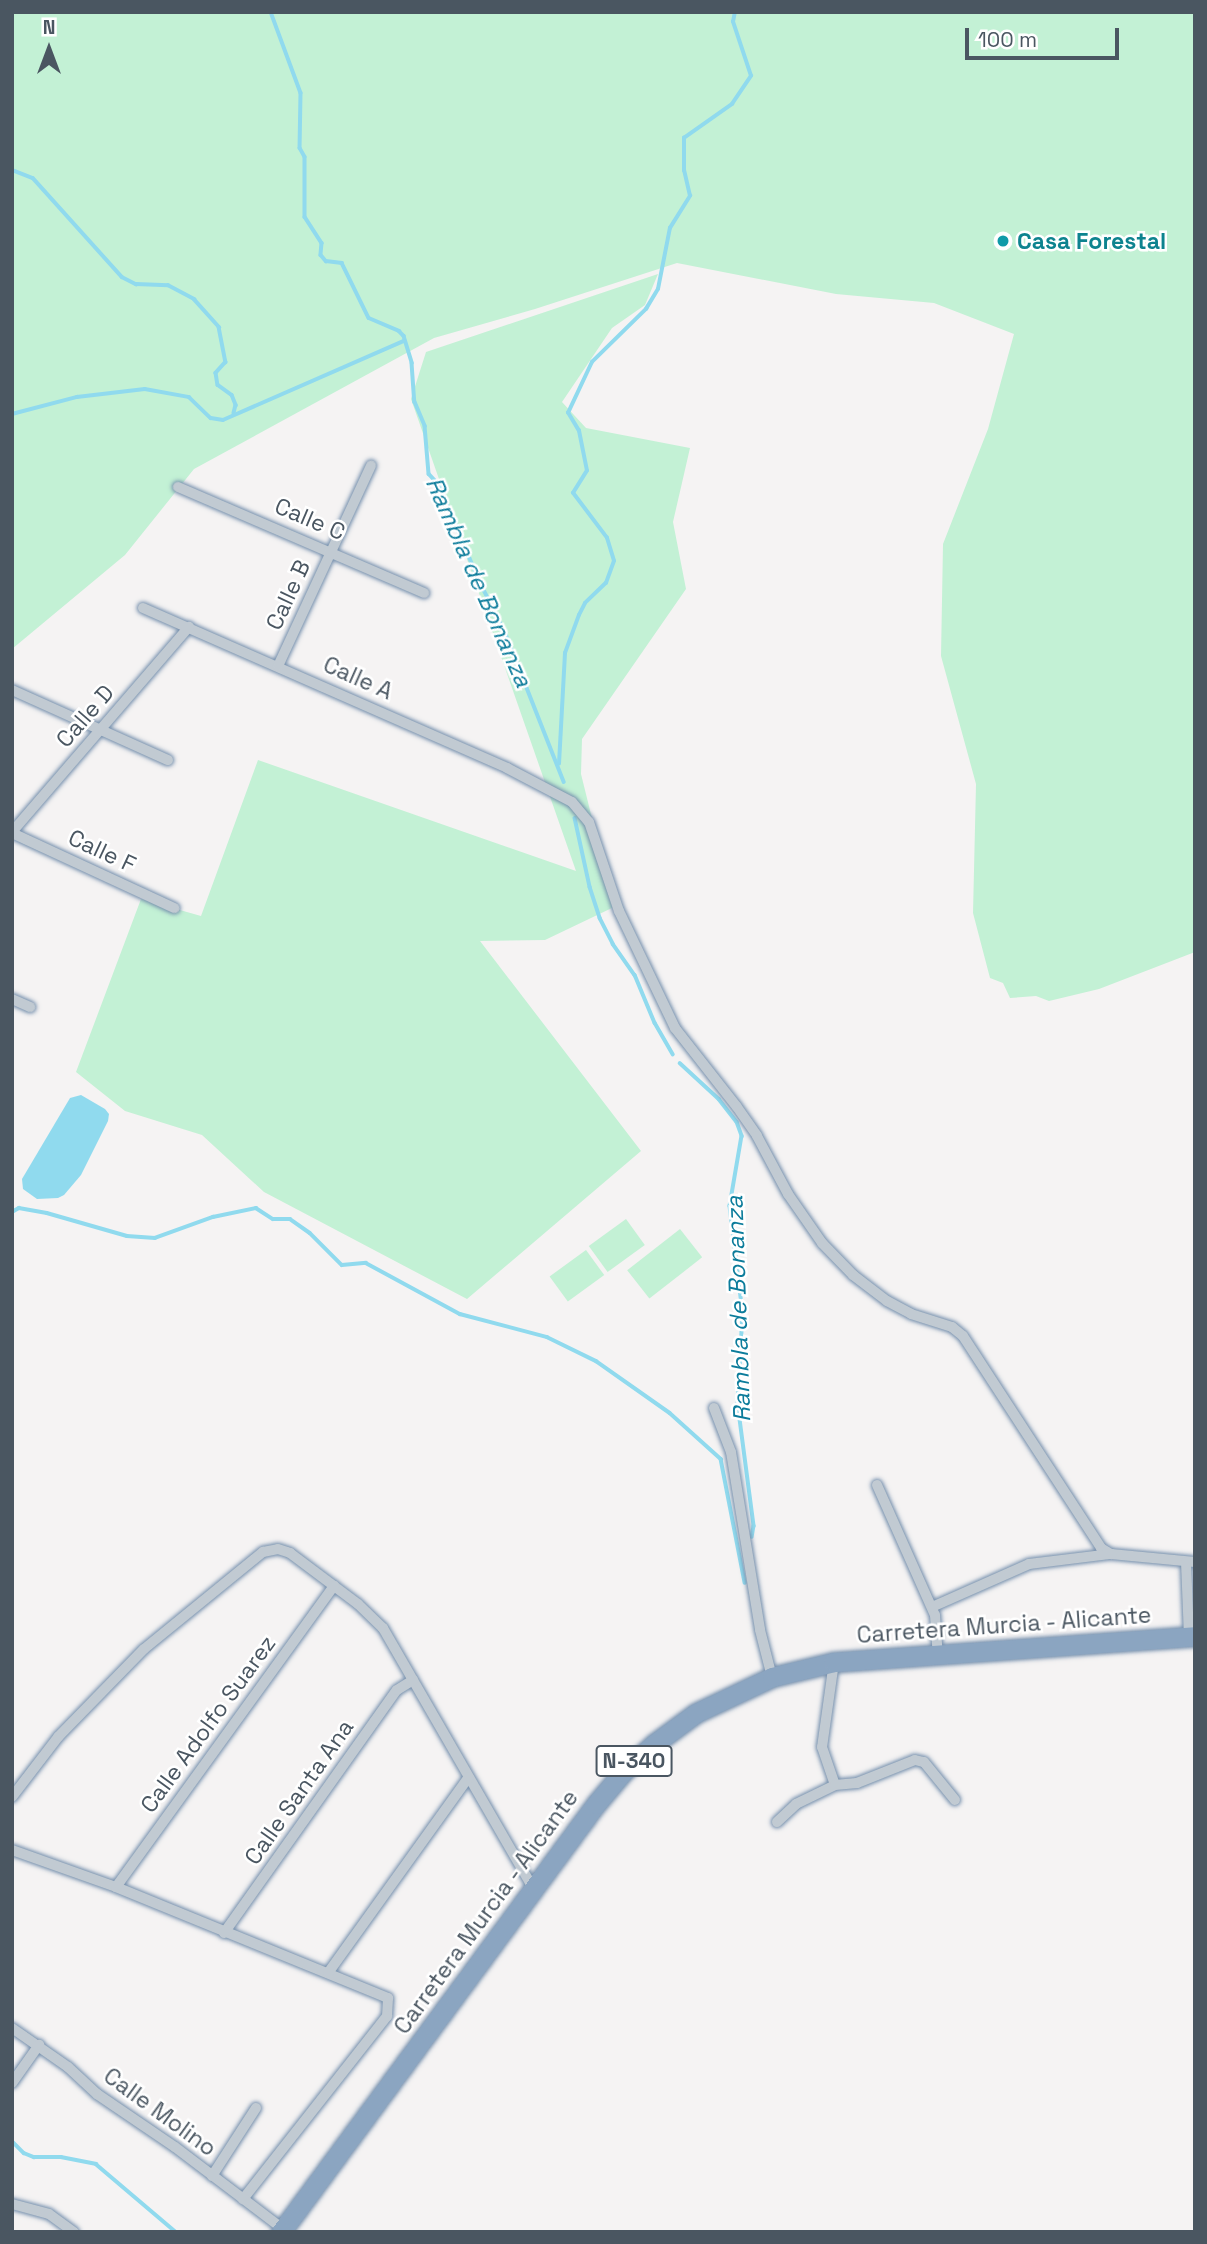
<!DOCTYPE html>
<html>
<head>
<meta charset="utf-8">
<style>
  body { margin:0 }
  #map { position:relative; width:1207px; height:2244px; overflow:hidden; background:#f5f3f3; font-family:"Space Grotesk",sans-serif }
  div>[style] { position:absolute }
  .green>* { inset:0; background:#c3f1d5; transform-origin:0 0 }
  .water>* { inset:0; background:#90daee }
  .stream>* { height:3.5px; margin:-1.75px; padding:0 1.75px; transform-origin:1.75px; border-radius:1.75px; background:#90daee }
  .roads { filter:drop-shadow(0 0 2px #7690ad) drop-shadow(0 0 2px #7690ad) }
  .street>* { height:10px; margin:-5px; padding:0 5px; transform-origin:5px; border-radius:5px; background:#c1cad2 }
  .highway>* { height:19px; margin:-9.5px; padding:0 9.5px; transform-origin:9.5px; border-radius:9.5px; background:#8ba5c1 }
  .dots>* { width:19px; height:19px; translate:-50% -50%; box-sizing:border-box; border:4px solid #fff; border-radius:50% }
  span { translate:-50% -50%; white-space:nowrap; text-align:center; line-height:1.15; -webkit-text-stroke:5px #fff; paint-order:stroke }
  .shield-label span { padding:2px 5px; background:#fff; border:2px solid; border-radius:5px; -webkit-text-stroke-width:0 }
  .shield-label { font-size:21px; color:#4a5661; font-weight:700 }
  .culture-label { font-size:23px; color:#0d838f; font-weight:700 }
  .left { translate:0 -50%; text-align:left }
  .street-label { font-size:23px; color:#4a5661 }
  .water-label { font-size:24px; color:#0c7c9b; font-style:italic }
  .frame { position:absolute; inset:0; border:14px solid #4a5661; pointer-events:none }
  .north { position:absolute; left:14px; top:14px; width:70px; height:70px; -webkit-text-stroke:5px #fff; paint-order:stroke; rotate:0deg; font-size:19px; font-weight:700; line-height:28px; text-align:center; color:#4a5661 }
  .north::after { content:''; display:block; margin:auto; width:24px; height:32px; background:#4a5661; clip-path:polygon(50% 0,100% 100%,50% 72%,0 100%) }
  .scale { position:absolute; left:965px; top:28px; width:154px; height:32px; box-sizing:border-box; border:4px solid #4a5661; border-top:0; padding-left:9px; font-size:21px; line-height:24px; white-space:nowrap; color:#4a5661; -webkit-text-stroke:5px #fff; paint-order:stroke }
</style>
</head>
<body>
<div id="map">
  <div class="green">
    <div style="clip-path:polygon(12px 12px,1195px 12px,1195px 952px,1099px 989px,1049px 1001px,1036px 996px,1010px 998px,1003px 983px,990px 978px,973px 913px,976px 784px,941px 656px,943px 544px,988px 429px,1014px 334px,934px 303px,836px 294px,677px 263px,535px 309px,434px 338px,194px 469px,125px 555px,12px 649px)"></div>
    <div style="clip-path:polygon(658px 274px,645px 305px,612px 328px,562px 402px,586px 428px,690px 448px,673px 522px,686px 589px,582px 739px,581px 774px,614px 907px,545px 940px,480px 941px,641px 1151px,467px 1299px,264px 1192px,202px 1135px,125px 1111px,76px 1072px,141px 899px,201px 916px,258px 760px,576px 871px,411px 399px,426px 352px)"></div>
    <div style="left:626px;top:1219px;width:32px;height:46px;rotate:54deg"></div>
    <div style="left:680px;top:1229px;width:36px;height:67px;rotate:52deg"></div>
    <div style="left:586px;top:1250px;width:31px;height:45px;rotate:54deg"></div>
  </div>
  <div class="water">
    <div style="clip-path:polygon(81px 1095px,105px 1109px,109px 1114px,108px 1121px,81px 1175px,64px 1195px,58px 1198px,37px 1199px,23px 1189px,22px 1179px,70px 1098px)"></div>
  </div>
  <div class="stream">
    <div style="left:271px;top:12px;width:86px;rotate:69.7deg"></div>
    <div style="left:301px;top:93px;width:55px;rotate:91deg"></div>
    <div style="left:300px;top:148px;width:10px;rotate:61deg"></div>
    <div style="left:305px;top:157px;width:60px;rotate:90deg"></div>
    <div style="left:305px;top:217px;width:31px;rotate:57deg"></div>
    <div style="left:322px;top:243px;width:12px;rotate:95deg"></div>
    <div style="left:321px;top:255px;width:8px;rotate:50deg"></div>
    <div style="left:326px;top:261px;width:16px;rotate:7deg"></div>
    <div style="left:342px;top:263px;width:61px;rotate:63.9deg"></div>
    <div style="left:369px;top:318px;width:33px;rotate:23deg"></div>
    <div style="left:399px;top:331px;width:7px;rotate:45deg"></div>
    <div style="left:404px;top:336px;width:28px;rotate:73deg"></div>
    <div style="left:412px;top:363px;width:39px;rotate:86deg"></div>
    <div style="left:415px;top:402px;width:26px;rotate:67deg"></div>
    <div style="left:425px;top:426px;width:48px;rotate:85.2deg"></div>
    <div style="left:429px;top:474px;width:16px;rotate:47deg"></div>
    <div style="left:440px;top:486px;width:102px;rotate:67.5deg"></div>
    <div style="left:479px;top:580px;width:58px;rotate:63.4deg"></div>
    <div style="left:505px;top:632px;width:161px;rotate:68.5deg"></div>
    <div style="left:12px;top:170px;width:22px;rotate:21deg"></div>
    <div style="left:33px;top:178px;width:133px;rotate:48deg"></div>
    <div style="left:122px;top:277px;width:16px;rotate:27deg"></div>
    <div style="left:136px;top:284px;width:32px;rotate:2deg"></div>
    <div style="left:168px;top:285px;width:30px;rotate:28deg"></div>
    <div style="left:194px;top:299px;width:38px;rotate:48deg"></div>
    <div style="left:219px;top:327px;width:36px;rotate:79deg"></div>
    <div style="left:226px;top:362px;width:15px;rotate:132deg"></div>
    <div style="left:216px;top:373px;width:12px;rotate:81deg"></div>
    <div style="left:218px;top:385px;width:17px;rotate:36deg"></div>
    <div style="left:232px;top:395px;width:11px;rotate:68deg"></div>
    <div style="left:236px;top:405px;width:8px;rotate:104deg"></div>
    <div style="left:12px;top:414px;width:67px;rotate:-14.7deg"></div>
    <div style="left:77px;top:397px;width:68px;rotate:-6.7deg"></div>
    <div style="left:145px;top:389px;width:45px;rotate:10.3deg"></div>
    <div style="left:189px;top:397px;width:30px;rotate:44deg"></div>
    <div style="left:211px;top:418px;width:12px;rotate:9deg"></div>
    <div style="left:223px;top:420px;width:197px;rotate:-23.6deg"></div>
    <div style="left:559px;top:764px;width:111px;rotate:-86.9deg"></div>
    <div style="left:565px;top:653px;width:40px;rotate:-69.8deg"></div>
    <div style="left:579px;top:615px;width:13px;rotate:-63deg"></div>
    <div style="left:585px;top:603px;width:29px;rotate:-44deg"></div>
    <div style="left:606px;top:583px;width:23px;rotate:-70deg"></div>
    <div style="left:614px;top:561px;width:24px;rotate:-107deg"></div>
    <div style="left:607px;top:538px;width:56px;rotate:-127.1deg"></div>
    <div style="left:573px;top:493px;width:26px;rotate:-58deg"></div>
    <div style="left:587px;top:471px;width:41px;rotate:-101.3deg"></div>
    <div style="left:579px;top:431px;width:21px;rotate:-121deg"></div>
    <div style="left:568px;top:413px;width:56px;rotate:-64.8deg"></div>
    <div style="left:592px;top:362px;width:76px;rotate:-44.5deg"></div>
    <div style="left:646px;top:309px;width:23px;rotate:-59deg"></div>
    <div style="left:658px;top:289px;width:62px;rotate:-78.9deg"></div>
    <div style="left:670px;top:228px;width:38px;rotate:-58deg"></div>
    <div style="left:690px;top:196px;width:26px;rotate:-103deg"></div>
    <div style="left:684px;top:171px;width:33px;rotate:-90deg"></div>
    <div style="left:684px;top:138px;width:59px;rotate:-35.3deg"></div>
    <div style="left:732px;top:104px;width:34px;rotate:-56deg"></div>
    <div style="left:751px;top:76px;width:57px;rotate:-108.4deg"></div>
    <div style="left:733px;top:22px;width:10px;rotate:-79deg"></div>
    <div style="left:575px;top:818px;width:71px;rotate:77.7deg"></div>
    <div style="left:590px;top:887px;width:33px;rotate:72deg"></div>
    <div style="left:600px;top:918px;width:29px;rotate:63deg"></div>
    <div style="left:613px;top:944px;width:38px;rotate:55deg"></div>
    <div style="left:635px;top:975px;width:52px;rotate:67.4deg"></div>
    <div style="left:655px;top:1023px;width:36px;rotate:60deg"></div>
    <div style="left:680px;top:1063px;width:53px;rotate:42.7deg"></div>
    <div style="left:719px;top:1099px;width:29px;rotate:52deg"></div>
    <div style="left:737px;top:1122px;width:15px;rotate:70deg"></div>
    <div style="left:742px;top:1136px;width:71px;rotate:99.7deg"></div>
    <div style="left:730px;top:1206px;width:108px;rotate:83.1deg"></div>
    <div style="left:743px;top:1313px;width:91px;rotate:93.1deg"></div>
    <div style="left:738px;top:1404px;width:123px;rotate:82.5deg"></div>
    <div style="left:754px;top:1526px;width:11px;rotate:100deg"></div>
    <div style="left:12px;top:1212px;width:8px;rotate:-30deg"></div>
    <div style="left:19px;top:1208px;width:28px;rotate:10deg"></div>
    <div style="left:47px;top:1213px;width:83px;rotate:16deg"></div>
    <div style="left:127px;top:1236px;width:28px;rotate:4deg"></div>
    <div style="left:155px;top:1238px;width:62px;rotate:-19.9deg"></div>
    <div style="left:213px;top:1217px;width:44px;rotate:-11.8deg"></div>
    <div style="left:256px;top:1208px;width:20px;rotate:33deg"></div>
    <div style="left:273px;top:1219px;width:17px"></div>
    <div style="left:290px;top:1219px;width:24px;rotate:35deg"></div>
    <div style="left:310px;top:1233px;width:45px;rotate:45deg"></div>
    <div style="left:342px;top:1265px;width:24px;rotate:-5deg"></div>
    <div style="left:366px;top:1263px;width:107px;rotate:28.5deg"></div>
    <div style="left:460px;top:1314px;width:90px;rotate:14.8deg"></div>
    <div style="left:547px;top:1337px;width:55px;rotate:26.1deg"></div>
    <div style="left:596px;top:1361px;width:90px;rotate:35.1deg"></div>
    <div style="left:670px;top:1413px;width:69px;rotate:42deg"></div>
    <div style="left:721px;top:1459px;width:126px;rotate:79deg"></div>
    <div style="left:12px;top:2141px;width:17px;rotate:45deg"></div>
    <div style="left:24px;top:2153px;width:11px;rotate:22deg"></div>
    <div style="left:34px;top:2157px;width:27px"></div>
    <div style="left:61px;top:2157px;width:36px;rotate:11deg"></div>
    <div style="left:96px;top:2164px;width:105px;rotate:40.4deg"></div>
  </div>
  <div class="roads">
    <div class="street">
      <div style="left:178px;top:487px;width:268px;rotate:23.3deg"></div>
      <div style="left:143px;top:608px;width:398px;rotate:23.7deg"></div>
      <div style="left:507px;top:768px;width:73px;rotate:27.6deg"></div>
      <div style="left:572px;top:802px;width:26px;rotate:50deg"></div>
      <div style="left:589px;top:822px;width:94px;rotate:71.4deg"></div>
      <div style="left:619px;top:911px;width:130px;rotate:64.4deg"></div>
      <div style="left:675px;top:1028px;width:100px;rotate:51.9deg"></div>
      <div style="left:737px;top:1107px;width:35px;rotate:55deg"></div>
      <div style="left:757px;top:1136px;width:66px;rotate:61.9deg"></div>
      <div style="left:788px;top:1194px;width:60px;rotate:55.2deg"></div>
      <div style="left:822px;top:1243px;width:45px;rotate:45.9deg"></div>
      <div style="left:853px;top:1275px;width:43px;rotate:37.4deg"></div>
      <div style="left:887px;top:1301px;width:27px;rotate:28deg"></div>
      <div style="left:911px;top:1314px;width:43px;rotate:17.6deg"></div>
      <div style="left:952px;top:1327px;width:14px;rotate:39deg"></div>
      <div style="left:963px;top:1336px;width:253px;rotate:56.9deg"></div>
      <div style="left:1101px;top:1548px;width:12px;rotate:31deg"></div>
      <div style="left:1111px;top:1554px;width:84px;rotate:5.4deg"></div>
      <div style="left:278px;top:666px;width:221px;rotate:-65.1deg"></div>
      <div style="left:12px;top:690px;width:171px;rotate:24.2deg"></div>
      <div style="left:12px;top:832px;width:271px;rotate:-49.2deg"></div>
      <div style="left:12px;top:833px;width:179px;rotate:24.8deg"></div>
      <div style="left:12px;top:999px;width:20px;rotate:24deg"></div>
      <div style="left:714px;top:1408px;width:47px;rotate:68.9deg"></div>
      <div style="left:731px;top:1452px;width:180px;rotate:80.7deg"></div>
      <div style="left:760px;top:1630px;width:49px;rotate:75.7deg"></div>
      <div style="left:877px;top:1485px;width:142px;rotate:66deg"></div>
      <div style="left:935px;top:1615px;width:39px;rotate:86deg"></div>
      <div style="left:1186px;top:1562px;width:74px;rotate:87.7deg"></div>
      <div style="left:932px;top:1607px;width:106px;rotate:-23.9deg"></div>
      <div style="left:1029px;top:1564px;width:83px;rotate:-7deg"></div>
      <div style="left:834px;top:1662px;width:86px;rotate:98deg"></div>
      <div style="left:822px;top:1747px;width:40px;rotate:71.1deg"></div>
      <div style="left:12px;top:1797px;width:76px;rotate:-52.5deg"></div>
      <div style="left:58px;top:1737px;width:123px;rotate:-45.7deg"></div>
      <div style="left:144px;top:1649px;width:154px;rotate:-39.2deg"></div>
      <div style="left:263px;top:1552px;width:15px;rotate:-11deg"></div>
      <div style="left:278px;top:1549px;width:13px;rotate:18deg"></div>
      <div style="left:290px;top:1553px;width:85px;rotate:36.9deg"></div>
      <div style="left:358px;top:1604px;width:35px;rotate:44deg"></div>
      <div style="left:383px;top:1628px;width:300px;rotate:60deg"></div>
      <div style="left:777px;top:1822px;width:26px;rotate:-43deg"></div>
      <div style="left:796px;top:1804px;width:43px;rotate:-26deg"></div>
      <div style="left:835px;top:1785px;width:22px;rotate:-5deg"></div>
      <div style="left:857px;top:1783px;width:62px;rotate:-21.6deg"></div>
      <div style="left:915px;top:1760px;width:9px;rotate:13deg"></div>
      <div style="left:924px;top:1762px;width:49px;rotate:50.8deg"></div>
      <div style="left:12px;top:1850px;width:110px;rotate:19.6deg"></div>
      <div style="left:116px;top:1887px;width:294px;rotate:22.2deg"></div>
      <div style="left:388px;top:1998px;width:18px;rotate:93deg"></div>
      <div style="left:387px;top:2016px;width:233px;rotate:128.2deg"></div>
      <div style="left:116px;top:1887px;width:372px;rotate:-54.1deg"></div>
      <div style="left:224px;top:1933px;width:298px;rotate:-54.6deg"></div>
      <div style="left:397px;top:1690px;width:19px;rotate:-32deg"></div>
      <div style="left:328px;top:1973px;width:241px;rotate:-54.3deg"></div>
      <div style="left:12px;top:2028px;width:68px;rotate:34.9deg"></div>
      <div style="left:68px;top:2067px;width:40px;rotate:43deg"></div>
      <div style="left:97px;top:2094px;width:94px;rotate:34.2deg"></div>
      <div style="left:175px;top:2147px;width:136px;rotate:37.2deg"></div>
      <div style="left:12px;top:2083px;width:47px;rotate:-54.6deg"></div>
      <div style="left:212px;top:2176px;width:81px;rotate:-57.1deg"></div>
      <div style="left:12px;top:2204px;width:38px;rotate:15deg"></div>
      <div style="left:49px;top:2214px;width:31px;rotate:36deg"></div>
    </div>
    <div class="highway">
      <div style="left:281px;top:2232px;width:531px;rotate:-53.65deg"></div>
      <div style="left:596px;top:1804px;width:42px;rotate:-49.8deg"></div>
      <div style="left:623px;top:1772px;width:42px;rotate:-42.1deg"></div>
      <div style="left:654px;top:1744px;width:52px;rotate:-36.4deg"></div>
      <div style="left:696px;top:1713px;width:84px;rotate:-25.3deg"></div>
      <div style="left:772px;top:1677px;width:64px;rotate:-13.6deg"></div>
      <div style="left:834px;top:1662px;width:362px;rotate:-4.1deg"></div>
    </div>
  </div>
  <div class="dots">
    <div style="left:1003px;top:241px;background:#0f9aa8"></div>
  </div>
  <div class="shield-label">
    <span style="left:634px;top:1761px">N-340</span>
  </div>
  <div class="culture-label">
    <span class="left" style="left:1017px;top:241px">Casa Forestal</span>
  </div>
  <div class="street-label">
    <span style="left:310px;top:519px;rotate:23deg">Calle C</span>
    <span style="left:288px;top:595px;rotate:-65deg">Calle B</span>
    <span style="left:358px;top:678px;rotate:24deg">Calle A</span>
    <span style="left:85px;top:716px;rotate:-49deg">Calle D</span>
    <span style="left:102px;top:851px;rotate:25deg">Calle F</span>
    <span style="left:1004px;top:1625px;rotate:-4deg">Carretera Murcia - Alicante</span>
    <span style="left:208px;top:1724px;rotate:-54deg">Calle Adolfo Suarez</span>
    <span style="left:299px;top:1792px;rotate:-55deg">Calle Santa Ana</span>
    <span style="left:486px;top:1912px;rotate:-54deg">Carretera Murcia - Alicante</span>
    <span style="left:160px;top:2112px;rotate:36deg">Calle Molino</span>
  </div>
  <div class="water-label">
    <span style="left:479px;top:582px;rotate:66deg">Rambla de Bonanza</span>
    <span style="left:738px;top:1309px;rotate:-92deg">Rambla de Bonanza</span>
  </div>
  <div class="frame"></div>
  <div class="north">N</div>
  <div class="scale">100 m</div>
</div>
</body>
</html>
